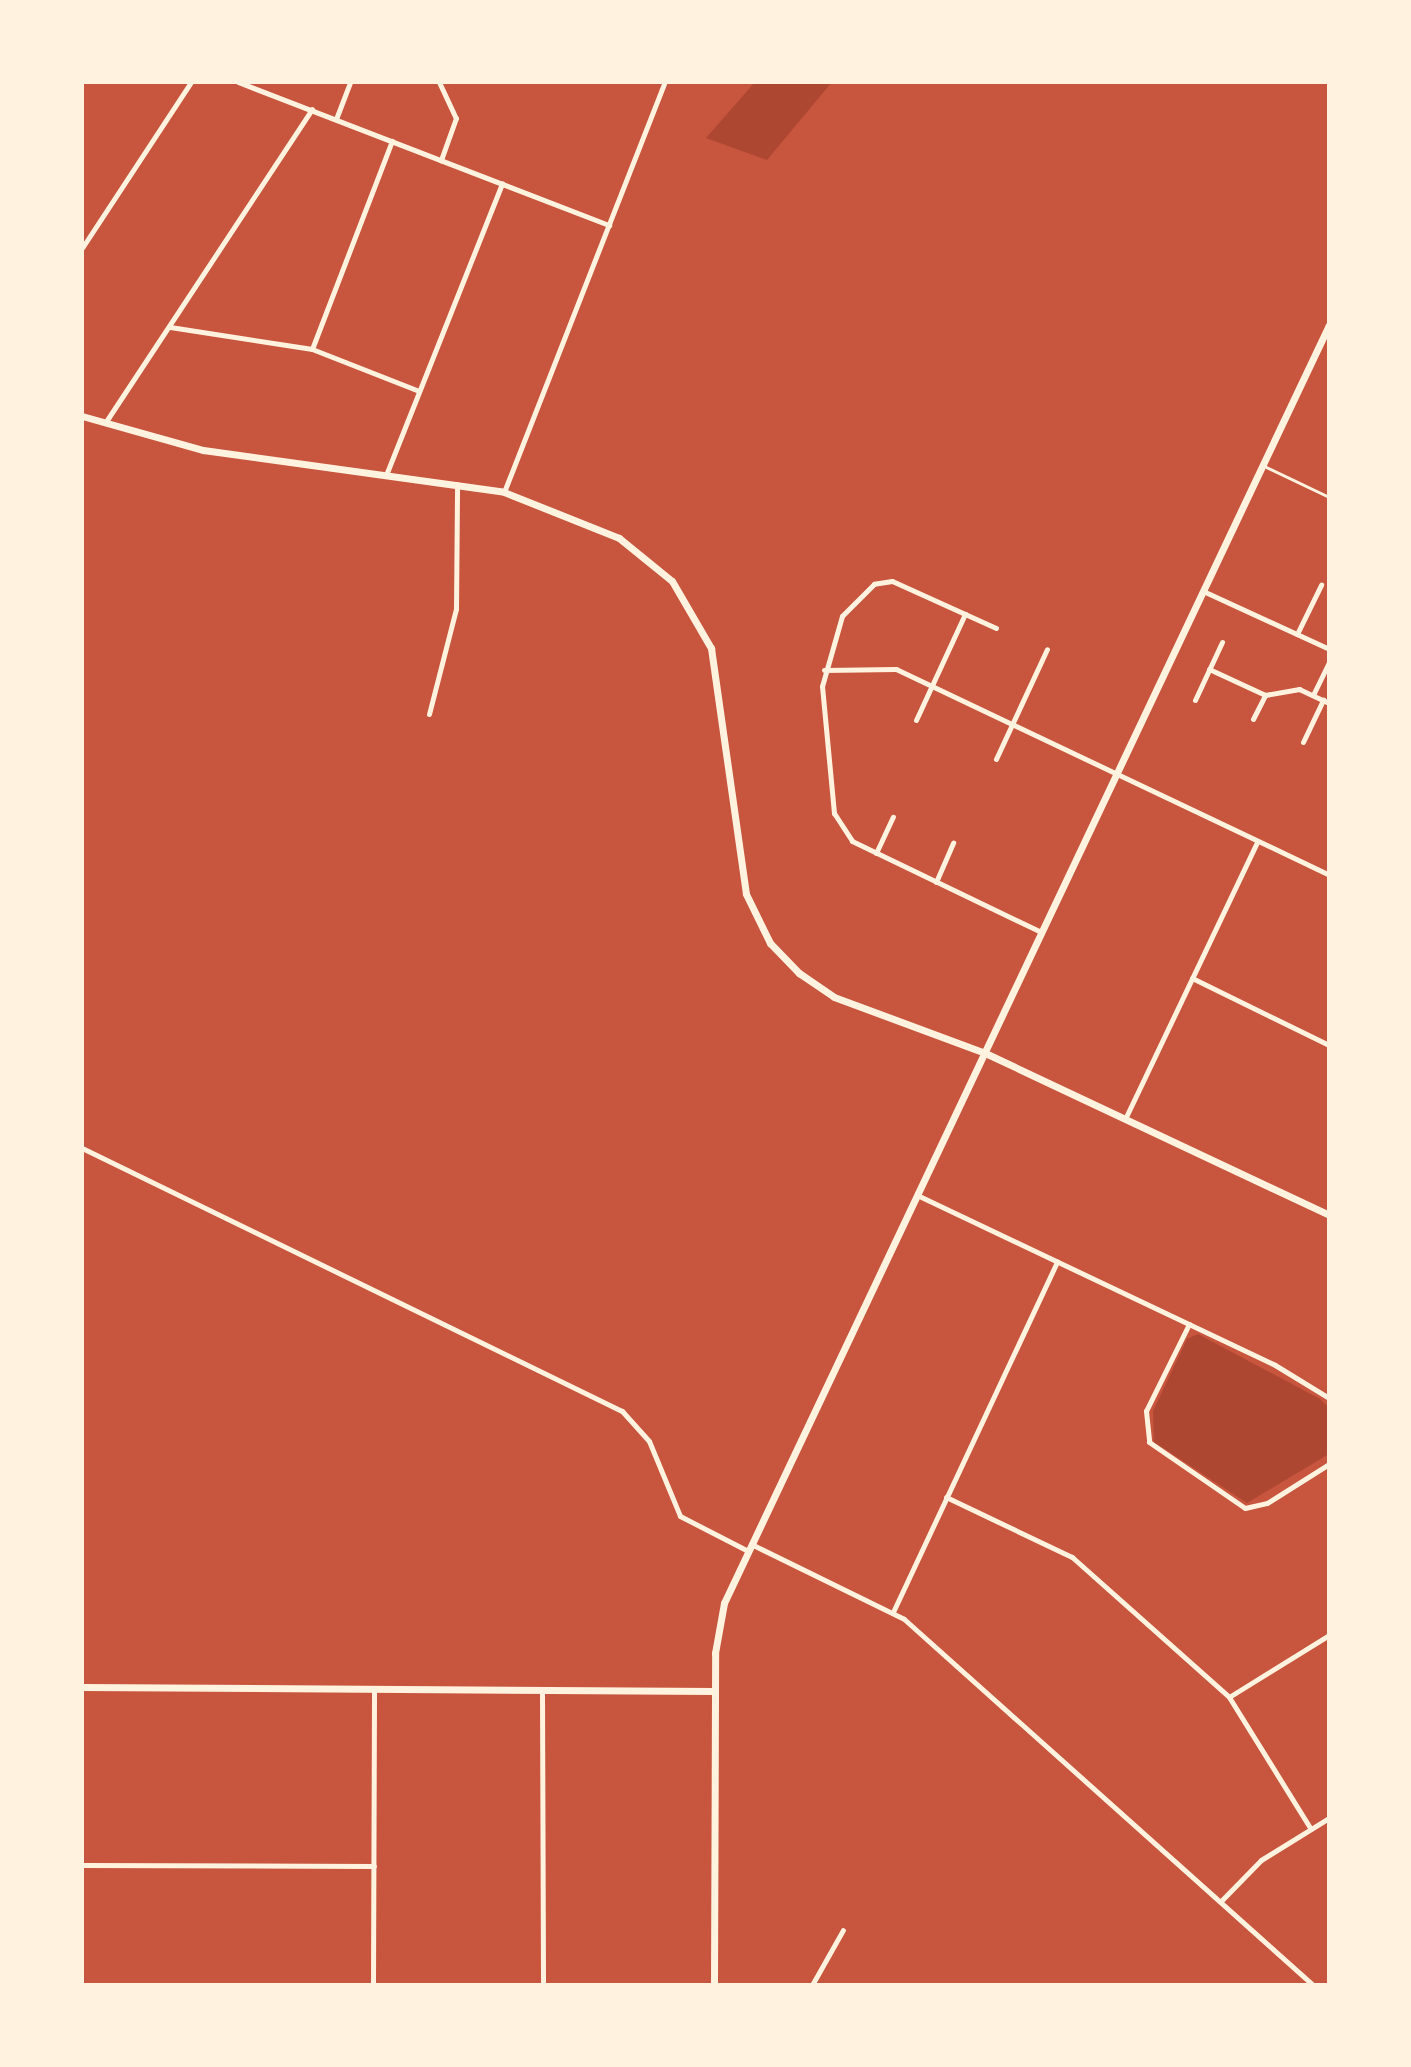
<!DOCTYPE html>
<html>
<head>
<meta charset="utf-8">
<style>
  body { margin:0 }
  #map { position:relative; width:1411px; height:2067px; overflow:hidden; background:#c8553d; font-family:Lato,sans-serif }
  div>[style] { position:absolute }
  .green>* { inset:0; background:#ae4732 }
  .service>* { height:3px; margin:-1.5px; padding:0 1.5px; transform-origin:1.5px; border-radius:1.5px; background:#fff3e0 }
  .minor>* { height:5px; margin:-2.5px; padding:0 2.5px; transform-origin:2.5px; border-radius:2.5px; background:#fff3e0 }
  .tertiary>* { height:7px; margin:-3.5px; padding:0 3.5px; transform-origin:3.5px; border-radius:3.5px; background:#fff3e0 }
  span { translate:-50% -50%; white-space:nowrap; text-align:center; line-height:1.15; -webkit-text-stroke:7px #fff3e0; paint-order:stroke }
  .frame { position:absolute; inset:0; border:84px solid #fff3e0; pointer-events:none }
</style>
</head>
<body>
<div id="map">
  <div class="green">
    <div style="clip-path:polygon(755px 82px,832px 82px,767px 160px,706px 138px)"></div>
    <div style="clip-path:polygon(1198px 1334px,1320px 1399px,1329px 1408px,1329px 1454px,1247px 1503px,1154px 1442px,1153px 1411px,1187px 1339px)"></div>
  </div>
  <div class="service">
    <div style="left:1264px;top:466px;width:72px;rotate:25.5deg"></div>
  </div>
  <div class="minor">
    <div style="left:238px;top:82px;width:398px;rotate:21.1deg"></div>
    <div style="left:439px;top:82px;width:40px;rotate:65deg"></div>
    <div style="left:456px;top:118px;width:45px;rotate:109.7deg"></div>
    <div style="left:336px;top:119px;width:40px;rotate:-69deg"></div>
    <div style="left:82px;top:248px;width:199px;rotate:-56.7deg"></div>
    <div style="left:170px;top:327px;width:144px;rotate:8.8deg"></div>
    <div style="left:312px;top:349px;width:115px;rotate:21.4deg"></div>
    <div style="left:312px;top:349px;width:223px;rotate:-69deg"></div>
    <div style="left:105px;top:423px;width:376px;rotate:-56.6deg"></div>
    <div style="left:386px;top:475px;width:314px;rotate:-68.3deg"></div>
    <div style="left:504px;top:492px;width:440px;rotate:-68.6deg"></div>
    <div style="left:1203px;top:591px;width:139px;rotate:24.7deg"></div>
    <div style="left:996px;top:628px;width:114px;rotate:-155.7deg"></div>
    <div style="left:892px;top:581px;width:18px;rotate:171deg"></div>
    <div style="left:874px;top:584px;width:45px;rotate:135deg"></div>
    <div style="left:842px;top:616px;width:73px;rotate:105.9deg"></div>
    <div style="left:822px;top:686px;width:128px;rotate:84.6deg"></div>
    <div style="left:834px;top:813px;width:33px;rotate:57deg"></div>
    <div style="left:852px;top:841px;width:210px;rotate:25.7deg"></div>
    <div style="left:1297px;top:634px;width:55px;rotate:-63.9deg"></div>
    <div style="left:1209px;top:669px;width:62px;rotate:24.9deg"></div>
    <div style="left:1265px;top:695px;width:35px;rotate:-10deg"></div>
    <div style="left:1299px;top:689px;width:33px;rotate:25deg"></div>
    <div style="left:824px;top:670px;width:72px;rotate:-0.8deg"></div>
    <div style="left:896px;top:669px;width:480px;rotate:25.4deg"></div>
    <div style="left:1313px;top:695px;width:37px;rotate:-64deg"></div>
    <div style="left:1195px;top:700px;width:64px;rotate:-65deg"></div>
    <div style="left:429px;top:714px;width:108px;rotate:-75.6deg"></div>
    <div style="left:456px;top:609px;width:125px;rotate:-89.5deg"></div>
    <div style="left:1253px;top:719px;width:27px;rotate:-63deg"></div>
    <div style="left:916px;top:720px;width:117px;rotate:-65.2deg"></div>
    <div style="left:1303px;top:742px;width:47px;rotate:-64.5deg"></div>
    <div style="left:996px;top:759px;width:121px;rotate:-65.1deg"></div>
    <div style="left:876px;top:853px;width:40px;rotate:-65deg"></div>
    <div style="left:936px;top:882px;width:43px;rotate:-66.4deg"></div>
    <div style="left:1192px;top:978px;width:153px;rotate:26.1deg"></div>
    <div style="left:1125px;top:1119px;width:307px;rotate:-64.5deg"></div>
    <div style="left:82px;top:1148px;width:601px;rotate:25.97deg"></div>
    <div style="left:622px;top:1411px;width:40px;rotate:48deg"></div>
    <div style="left:649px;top:1441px;width:81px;rotate:67.5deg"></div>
    <div style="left:680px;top:1516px;width:76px;rotate:27.2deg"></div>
    <div style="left:917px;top:1195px;width:396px;rotate:25.4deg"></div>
    <div style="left:1275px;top:1365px;width:63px;rotate:31.4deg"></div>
    <div style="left:1189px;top:1324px;width:97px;rotate:116.3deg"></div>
    <div style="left:1146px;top:1411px;width:31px;rotate:84deg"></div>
    <div style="left:1149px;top:1442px;width:116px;rotate:34.5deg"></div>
    <div style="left:1245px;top:1508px;width:23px;rotate:-13deg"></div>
    <div style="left:1267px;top:1503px;width:73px;rotate:-32.2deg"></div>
    <div style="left:946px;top:1497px;width:140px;rotate:25.5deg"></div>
    <div style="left:1072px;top:1557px;width:210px;rotate:41.7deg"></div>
    <div style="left:1229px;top:1697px;width:155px;rotate:58.2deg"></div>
    <div style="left:751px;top:1544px;width:170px;rotate:26.1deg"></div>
    <div style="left:904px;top:1619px;width:549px;rotate:41.82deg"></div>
    <div style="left:893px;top:1612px;width:387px;rotate:-64.9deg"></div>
    <div style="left:542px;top:1691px;width:294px;rotate:89.8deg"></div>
    <div style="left:1229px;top:1697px;width:118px;rotate:-31.8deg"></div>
    <div style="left:82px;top:1865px;width:292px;rotate:0.2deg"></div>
    <div style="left:1221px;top:1901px;width:57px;rotate:-45.7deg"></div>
    <div style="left:1261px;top:1860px;width:80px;rotate:-31.7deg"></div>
    <div style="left:373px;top:1985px;width:296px;rotate:-89.8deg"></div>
    <div style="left:812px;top:1985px;width:63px;rotate:-60.6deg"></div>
  </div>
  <div class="tertiary">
    <div style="left:82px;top:416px;width:126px;rotate:15.7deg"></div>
    <div style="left:203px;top:450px;width:304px;rotate:7.9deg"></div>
    <div style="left:504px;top:492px;width:124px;rotate:21.8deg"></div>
    <div style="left:619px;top:538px;width:68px;rotate:39.1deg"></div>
    <div style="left:672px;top:581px;width:78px;rotate:59.8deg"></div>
    <div style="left:711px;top:648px;width:248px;rotate:81.9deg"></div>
    <div style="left:746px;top:894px;width:55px;rotate:63.9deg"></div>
    <div style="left:770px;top:943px;width:42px;rotate:46deg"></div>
    <div style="left:799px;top:973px;width:42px;rotate:34.4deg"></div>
    <div style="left:834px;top:997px;width:159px;rotate:20.3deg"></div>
    <div style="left:983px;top:1052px;width:382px;rotate:25.2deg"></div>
    <div style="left:82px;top:1687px;width:633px;rotate:0.36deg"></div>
    <div style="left:714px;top:1985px;width:332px;rotate:-89.8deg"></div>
    <div style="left:715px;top:1653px;width:51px;rotate:-79.8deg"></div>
    <div style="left:724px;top:1603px;width:1414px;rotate:-64.67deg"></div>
  </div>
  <div class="frame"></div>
</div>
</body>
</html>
